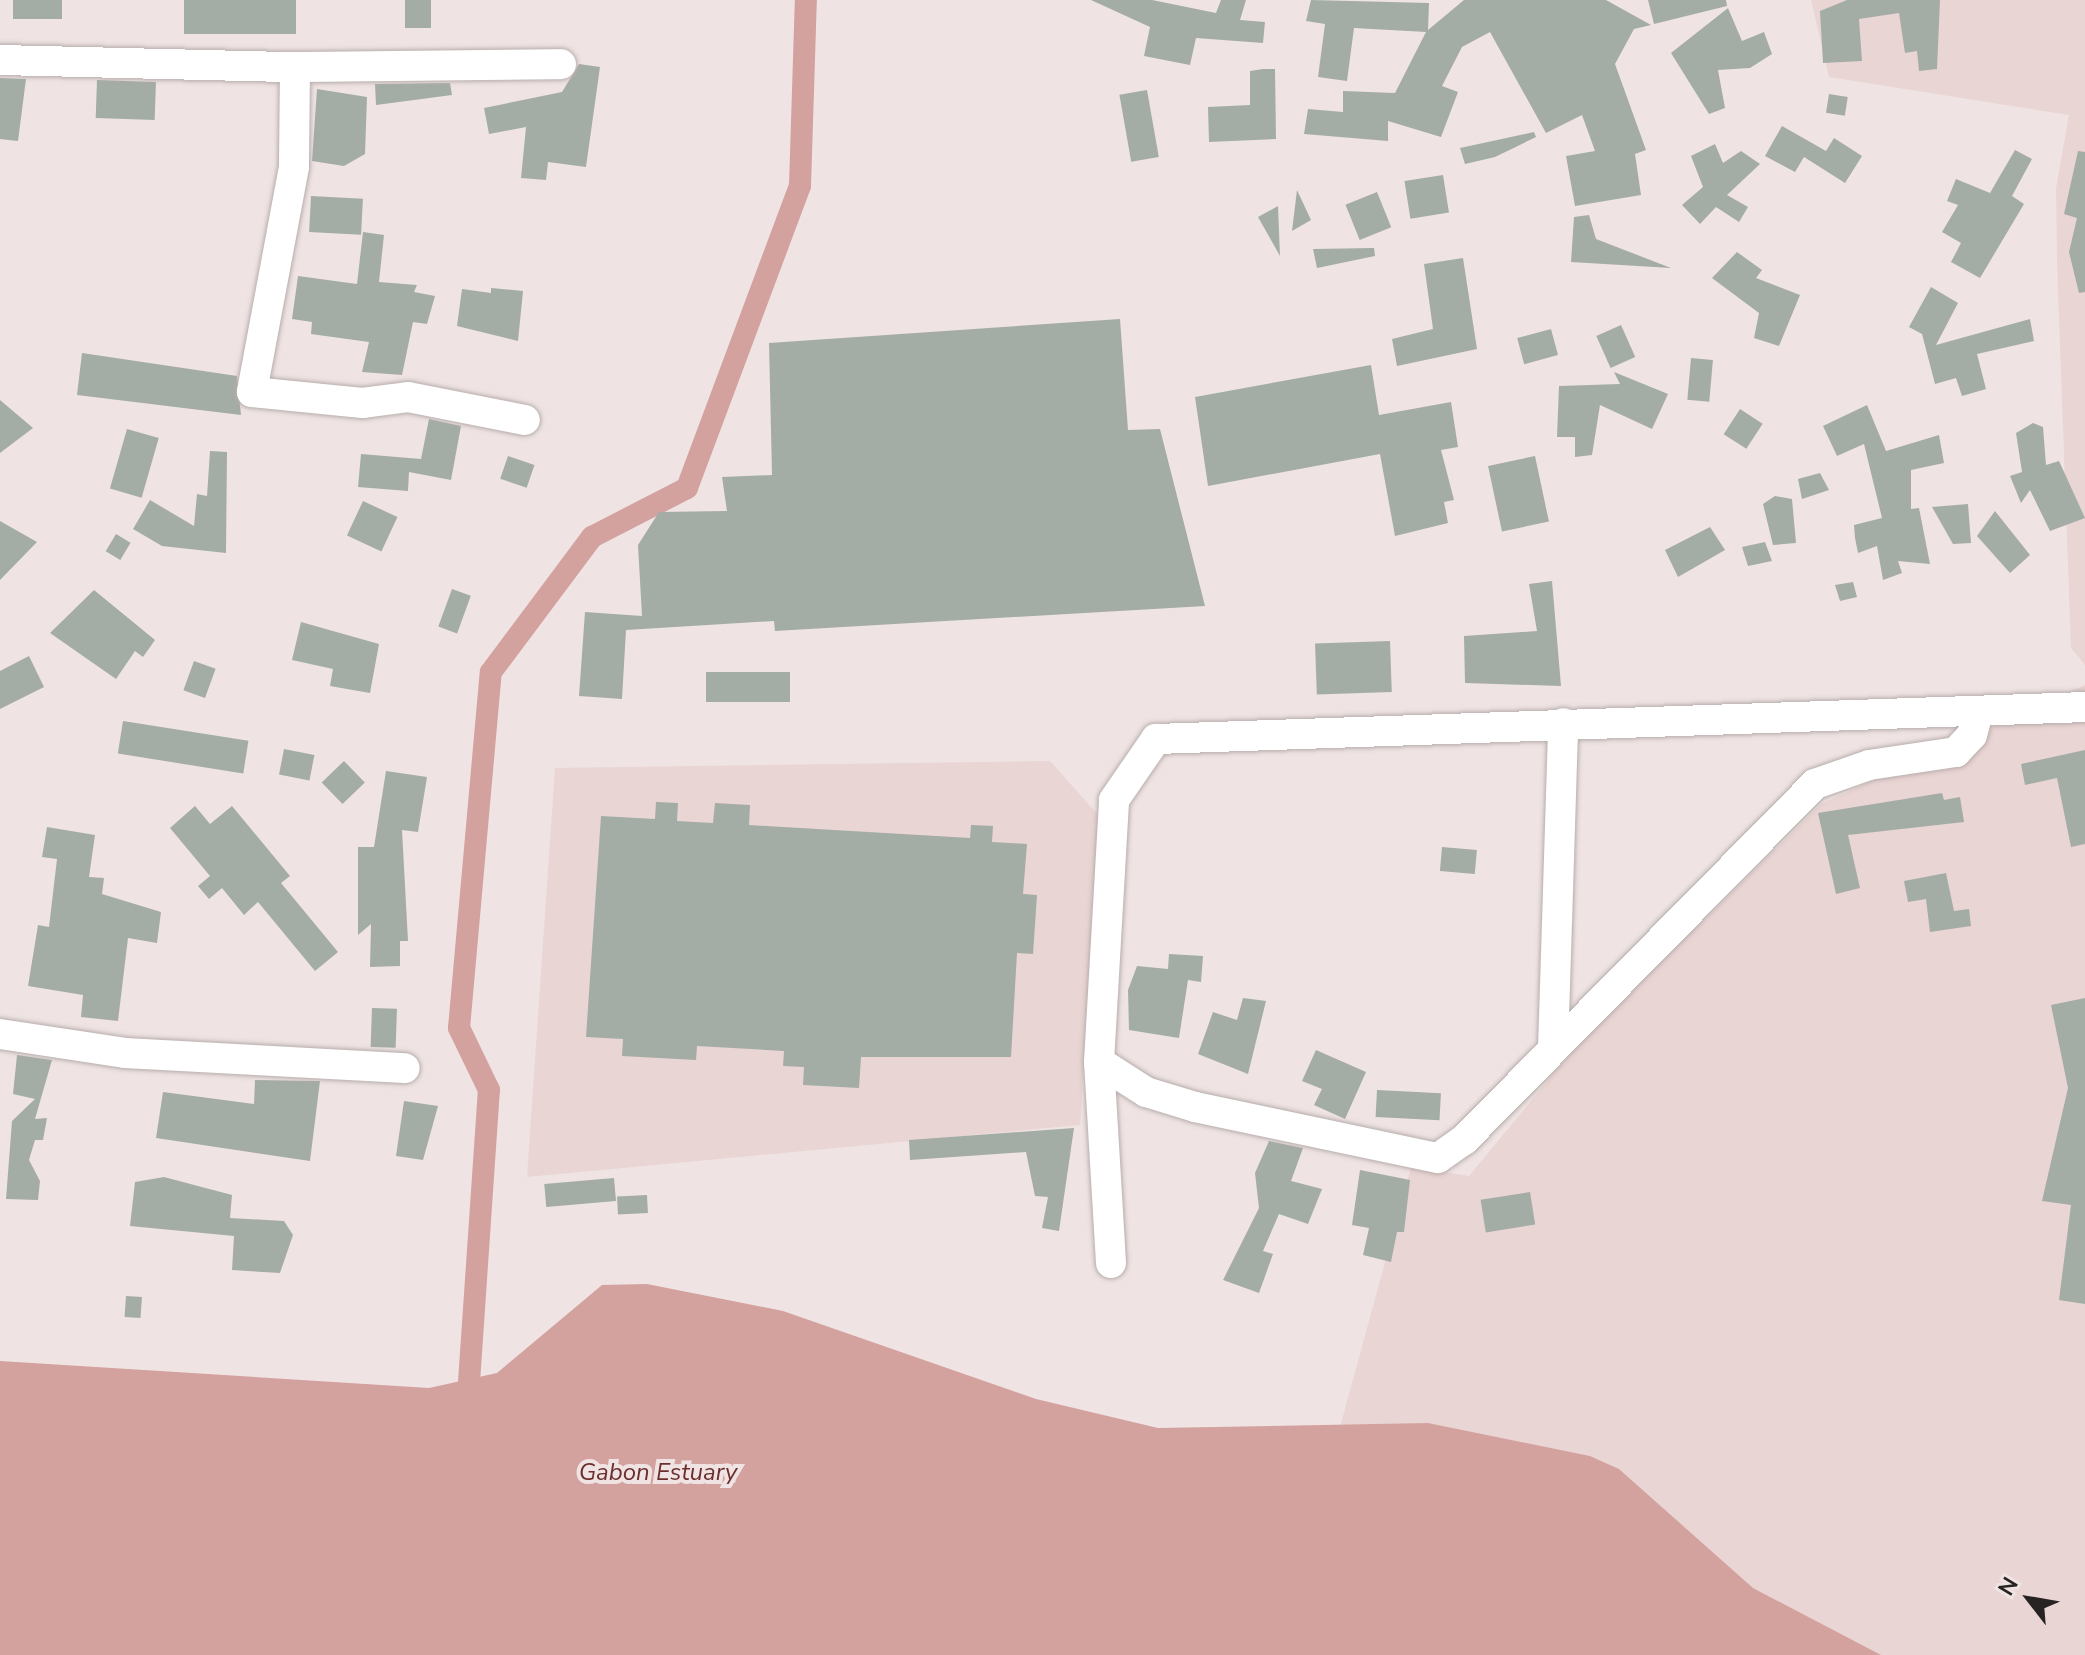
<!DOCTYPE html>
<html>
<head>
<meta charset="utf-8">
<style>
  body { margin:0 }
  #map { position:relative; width:2085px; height:1655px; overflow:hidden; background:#efe4e3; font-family:"Nunito Sans",sans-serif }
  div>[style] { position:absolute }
  .built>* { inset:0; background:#e9d5d3 }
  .water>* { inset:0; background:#d3a19e }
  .canal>* { height:22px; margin:-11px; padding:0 11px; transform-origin:11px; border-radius:11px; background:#d3a19e }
  .building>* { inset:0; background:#a4aca6; transform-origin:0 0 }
  .roads { filter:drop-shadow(0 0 2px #b7adac) drop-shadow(0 0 2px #b7adac) }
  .minor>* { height:30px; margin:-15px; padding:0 15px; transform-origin:15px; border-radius:15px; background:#fff }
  span { translate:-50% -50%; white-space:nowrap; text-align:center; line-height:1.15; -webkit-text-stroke:8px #efe4e3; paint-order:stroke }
  .water-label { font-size:24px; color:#6d2f2d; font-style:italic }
  .north { position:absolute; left:1989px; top:1559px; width:80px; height:80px; -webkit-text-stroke:6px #efe4e3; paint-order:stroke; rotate:301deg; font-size:22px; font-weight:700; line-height:32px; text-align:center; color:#272322 }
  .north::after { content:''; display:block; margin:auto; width:28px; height:36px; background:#272322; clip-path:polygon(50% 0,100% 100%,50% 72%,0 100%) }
</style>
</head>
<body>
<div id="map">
  <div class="built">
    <div style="clip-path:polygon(1811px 0,2085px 0,2085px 665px,2071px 648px,2057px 263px,2056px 188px,2069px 115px,1829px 77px)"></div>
    <div style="clip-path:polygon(2085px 685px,2085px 1655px,1881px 1655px,1753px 1588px,1619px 1469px,1590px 1456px,1428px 1423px,1340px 1427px,1411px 1167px,1469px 1176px,1573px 1050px,1821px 804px)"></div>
    <div style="clip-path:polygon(1050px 761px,1099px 816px,1080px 1125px,527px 1177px,555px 768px)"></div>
  </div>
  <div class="water">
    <div style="clip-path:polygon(647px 1284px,783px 1311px,1036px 1399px,1158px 1428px,1428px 1423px,1590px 1456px,1619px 1469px,1753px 1588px,1881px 1655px,0 1655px,0 1361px,429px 1388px,497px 1373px,602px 1285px)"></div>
  </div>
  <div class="canal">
    <div style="left:469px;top:1382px;width:293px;rotate:-86.1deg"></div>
    <div style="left:489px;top:1090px;width:69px;rotate:-115.8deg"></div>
    <div style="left:459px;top:1028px;width:357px;rotate:-84.9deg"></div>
    <div style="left:491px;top:672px;width:169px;rotate:-53.2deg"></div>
    <div style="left:592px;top:537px;width:107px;rotate:-27.3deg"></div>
    <div style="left:687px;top:488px;width:322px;rotate:-69.5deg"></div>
    <div style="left:800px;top:186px;width:186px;rotate:-88.2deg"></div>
  </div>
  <div class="building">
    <div style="left:13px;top:0;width:49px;height:19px"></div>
    <div style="left:184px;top:0;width:112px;height:34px"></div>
    <div style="left:405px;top:0;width:26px;height:28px"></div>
    <div style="clip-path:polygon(1091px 0,1152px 0,1216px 13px,1221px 0,1246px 0,1240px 20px,1265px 22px,1263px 43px,1196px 38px,1190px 65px,1144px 56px,1150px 27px)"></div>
    <div style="clip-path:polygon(1311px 0,1429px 3px,1428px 30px,1464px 0,1606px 0,1651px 25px,1634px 29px,1615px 64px,1646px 150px,1635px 154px,1641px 195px,1575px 206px,1566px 156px,1595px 151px,1582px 115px,1546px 133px,1490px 32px,1462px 47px,1442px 86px,1458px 92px,1441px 137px,1388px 121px,1388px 141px,1304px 134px,1308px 109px,1343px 112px,1343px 91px,1395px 93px,1426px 32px,1354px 28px,1347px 81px,1318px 77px,1325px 24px,1306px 21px)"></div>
    <div style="clip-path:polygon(1648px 0,1726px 0,1727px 6px,1654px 24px)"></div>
    <div style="clip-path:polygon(1847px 0,1940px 0,1937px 69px,1919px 71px,1917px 51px,1905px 53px,1899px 13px,1859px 19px,1862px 61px,1823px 63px,1820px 11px)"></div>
    <div style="clip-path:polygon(1728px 8px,1742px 41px,1764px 32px,1772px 54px,1750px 68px,1718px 70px,1725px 108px,1709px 114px,1671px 53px)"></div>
    <div style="clip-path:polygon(579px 64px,600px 67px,586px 167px,548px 162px,546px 180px,521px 178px,526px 127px,489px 134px,484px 108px,562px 92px)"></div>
    <div style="clip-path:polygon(1263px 69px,1275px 69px,1276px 139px,1209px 142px,1208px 107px,1250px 105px,1250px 71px)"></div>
    <div style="clip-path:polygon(0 78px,26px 79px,18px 141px,0 139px)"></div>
    <div style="left:97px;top:80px;width:59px;height:38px;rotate:2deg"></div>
    <div style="clip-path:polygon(450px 83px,452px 95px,376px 105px,375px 84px)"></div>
    <div style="clip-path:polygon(317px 89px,367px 97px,365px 154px,344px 166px,312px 161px)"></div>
    <div style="left:1147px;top:90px;width:68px;height:28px;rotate:80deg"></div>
    <div style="left:1829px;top:94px;width:19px;height:19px;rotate:9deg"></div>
    <div style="clip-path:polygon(1782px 126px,1826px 151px,1834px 138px,1862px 156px,1845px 183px,1804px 157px,1795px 172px,1765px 156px)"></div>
    <div style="clip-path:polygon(1534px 132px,1536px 137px,1495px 157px,1465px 164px,1460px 148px)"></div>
    <div style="clip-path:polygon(1715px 144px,1723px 163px,1741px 151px,1760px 164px,1727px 195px,1748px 207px,1739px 222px,1716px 207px,1700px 224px,1682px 205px,1703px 187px,1691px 156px)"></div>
    <div style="clip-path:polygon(2015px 150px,2032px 159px,2012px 196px,2024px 204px,1980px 278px,1951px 262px,1961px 243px,1942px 232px,1958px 205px,1947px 201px,1956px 179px,1990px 193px)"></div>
    <div style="clip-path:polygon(2078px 151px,2085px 152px,2085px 292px,2079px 293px,2069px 252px,2077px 218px,2064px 214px)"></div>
    <div style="left:1443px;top:175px;width:38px;height:39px;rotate:81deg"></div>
    <div style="clip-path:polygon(1297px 190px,1311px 220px,1292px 231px)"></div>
    <div style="left:1377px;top:192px;width:38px;height:34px;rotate:68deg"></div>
    <div style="left:311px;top:196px;width:52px;height:36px;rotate:3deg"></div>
    <div style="clip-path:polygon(1278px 206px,1280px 256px,1258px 217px)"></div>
    <div style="clip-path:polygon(1589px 215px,1596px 239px,1671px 268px,1571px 262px,1574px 217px)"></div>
    <div style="clip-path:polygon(363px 232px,384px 235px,379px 282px,417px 285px,414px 292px,435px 296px,427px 324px,413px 322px,402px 375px,362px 372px,369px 342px,311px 334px,312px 322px,292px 319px,298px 276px,357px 284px)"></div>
    <div style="clip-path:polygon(1374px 248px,1375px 256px,1317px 268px,1313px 249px)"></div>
    <div style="clip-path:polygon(1737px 252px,1762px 270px,1756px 278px,1800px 295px,1779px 346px,1754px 338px,1759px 313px,1712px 278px)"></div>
    <div style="clip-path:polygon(1463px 258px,1477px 349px,1397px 366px,1392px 339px,1433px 329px,1424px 264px)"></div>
    <div style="clip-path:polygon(1931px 287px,1958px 303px,1936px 345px,2030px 319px,2034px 341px,1977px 354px,1986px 389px,1962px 396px,1956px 378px,1935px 384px,1922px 334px,1909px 327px)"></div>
    <div style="clip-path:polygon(491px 288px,523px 291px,518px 341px,457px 326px,462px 289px,491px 293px)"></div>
    <div style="clip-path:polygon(1120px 319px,1128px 430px,1160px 429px,1205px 606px,775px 631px,774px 621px,626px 630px,622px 699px,579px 696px,585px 612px,642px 616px,638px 545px,659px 512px,727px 511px,722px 477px,772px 475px,769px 343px)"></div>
    <div style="left:1621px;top:325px;width:35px;height:27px;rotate:66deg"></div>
    <div style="left:1551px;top:329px;width:27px;height:35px;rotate:75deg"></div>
    <div style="clip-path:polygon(82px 353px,237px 376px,241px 415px,77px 395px)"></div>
    <div style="left:1691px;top:358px;width:22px;height:42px;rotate:5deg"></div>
    <div style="clip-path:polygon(1371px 365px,1379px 415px,1451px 402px,1458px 447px,1441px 450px,1454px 500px,1444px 502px,1448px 523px,1395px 536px,1380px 454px,1208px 486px,1195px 397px)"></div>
    <div style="clip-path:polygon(1614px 372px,1668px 394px,1652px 429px,1600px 405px,1592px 455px,1575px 457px,1575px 437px,1557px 437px,1559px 386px,1620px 384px)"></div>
    <div style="clip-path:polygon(0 400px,33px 428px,0 453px)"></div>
    <div style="clip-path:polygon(1867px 405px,1886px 451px,1939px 435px,1944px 463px,1911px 470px,1911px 509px,1919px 508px,1930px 564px,1898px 561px,1902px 573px,1883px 580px,1877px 546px,1858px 553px,1855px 538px,1854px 525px,1882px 518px,1864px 444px,1837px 456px,1823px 426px)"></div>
    <div style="left:1740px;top:409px;width:27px;height:30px;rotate:33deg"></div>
    <div style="clip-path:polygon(429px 419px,461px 426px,451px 480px,409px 472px,408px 491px,358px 487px,361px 454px,421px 459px)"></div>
    <div style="clip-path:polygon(2033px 423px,2043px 427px,2046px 465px,2059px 461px,2085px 518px,2050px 531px,2030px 490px,2021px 503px,2010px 476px,2022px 472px,2016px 433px)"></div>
    <div style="left:127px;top:429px;width:33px;height:62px;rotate:16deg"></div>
    <div style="clip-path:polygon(210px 451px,227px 452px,226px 553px,162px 546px,133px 529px,150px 500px,194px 526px,197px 494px,207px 496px)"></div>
    <div style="left:508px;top:456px;width:28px;height:24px;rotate:19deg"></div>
    <div style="left:1535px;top:456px;width:67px;height:48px;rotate:78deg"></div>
    <div style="clip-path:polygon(1820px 473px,1829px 490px,1802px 499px,1798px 479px)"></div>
    <div style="clip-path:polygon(1775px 496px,1792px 499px,1796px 543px,1773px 545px,1763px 504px)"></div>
    <div style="left:363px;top:501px;width:38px;height:38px;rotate:25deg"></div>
    <div style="clip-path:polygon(1968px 504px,1971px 543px,1953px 544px,1932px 507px)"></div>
    <div style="clip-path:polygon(1995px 511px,2030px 555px,2010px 573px,1977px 536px)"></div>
    <div style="clip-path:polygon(0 521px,37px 542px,0 580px)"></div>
    <div style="clip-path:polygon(1710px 527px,1725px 550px,1678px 577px,1665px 550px)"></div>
    <div style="left:116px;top:534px;width:17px;height:20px;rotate:31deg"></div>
    <div style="clip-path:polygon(1765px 542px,1772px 561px,1748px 566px,1742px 547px)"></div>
    <div style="clip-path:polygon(1552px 581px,1561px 686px,1465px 683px,1464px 636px,1537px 631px,1529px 584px)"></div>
    <div style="clip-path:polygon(1853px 582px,1857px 597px,1840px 601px,1835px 585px)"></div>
    <div style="left:452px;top:589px;width:20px;height:40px;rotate:20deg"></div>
    <div style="clip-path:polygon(94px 590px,155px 640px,143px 657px,135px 651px,116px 679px,50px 633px)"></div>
    <div style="clip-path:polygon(301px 622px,379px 644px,370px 693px,330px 686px,333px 669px,292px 660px)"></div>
    <div style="left:1390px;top:641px;width:51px;height:75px;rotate:88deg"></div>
    <div style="clip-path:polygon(29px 656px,44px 687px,0 709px,0 671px)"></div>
    <div style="left:194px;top:661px;width:23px;height:31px;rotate:20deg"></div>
    <div style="left:790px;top:672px;width:30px;height:84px;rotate:90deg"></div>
    <div style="left:123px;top:721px;width:127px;height:33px;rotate:9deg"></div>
    <div style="left:284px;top:749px;width:31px;height:26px;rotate:11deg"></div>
    <div style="clip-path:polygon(2085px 750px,2085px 844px,2071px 847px,2057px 778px,2025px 785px,2021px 764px)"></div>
    <div style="left:344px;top:761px;width:30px;height:31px;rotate:46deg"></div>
    <div style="clip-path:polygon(386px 771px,427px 777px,418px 832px,402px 830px,408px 941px,400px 941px,400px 966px,370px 967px,371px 924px,358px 935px,358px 847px,374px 847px)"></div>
    <div style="clip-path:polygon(1942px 793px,1944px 800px,1960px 797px,1964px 822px,1848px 835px,1860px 888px,1836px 894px,1818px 813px)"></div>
    <div style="clip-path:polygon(656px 802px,678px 803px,677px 821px,713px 823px,715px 803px,750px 805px,749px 825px,970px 838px,971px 825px,993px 826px,992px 842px,1027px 844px,1023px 894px,1037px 895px,1033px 954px,1017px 953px,1011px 1057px,861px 1057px,859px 1088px,803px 1085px,804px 1067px,783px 1066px,784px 1051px,697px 1046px,696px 1060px,622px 1056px,623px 1039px,586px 1037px,601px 816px,655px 819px)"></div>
    <div style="clip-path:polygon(195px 806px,210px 824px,232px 806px,290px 876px,281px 883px,338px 952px,315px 971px,258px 902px,244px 915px,222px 888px,209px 899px,198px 886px,210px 876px,170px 828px)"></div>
    <div style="clip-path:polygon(47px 827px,95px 835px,89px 877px,104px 878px,102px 894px,161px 912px,157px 943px,128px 938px,118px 1021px,81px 1017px,83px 995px,28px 986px,38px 925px,49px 927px,57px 859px,42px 857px)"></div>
    <div style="left:1442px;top:847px;width:35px;height:24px;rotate:5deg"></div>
    <div style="clip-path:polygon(1946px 873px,1954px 911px,1969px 909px,1971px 926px,1930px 932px,1926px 899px,1908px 902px,1904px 881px)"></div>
    <div style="clip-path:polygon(1169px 954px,1203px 956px,1201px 982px,1188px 980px,1179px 1038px,1129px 1030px,1128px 990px,1137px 966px,1168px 969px)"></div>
    <div style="clip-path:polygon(1243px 998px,1266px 1001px,1248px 1074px,1198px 1054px,1213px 1012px,1237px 1020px)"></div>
    <div style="clip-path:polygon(2085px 998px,2085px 1304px,2059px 1300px,2071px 1205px,2042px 1201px,2068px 1088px,2051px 1005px)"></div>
    <div style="left:372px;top:1008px;width:25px;height:39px;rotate:2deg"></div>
    <div style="clip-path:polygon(1316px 1050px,1366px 1072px,1345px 1119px,1314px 1105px,1322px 1089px,1302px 1081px)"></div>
    <div style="clip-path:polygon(17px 1055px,52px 1060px,35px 1119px,47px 1118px,43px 1140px,35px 1140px,29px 1160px,40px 1181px,38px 1200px,6px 1199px,12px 1121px,35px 1099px,13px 1094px)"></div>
    <div style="clip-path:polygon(255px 1080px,320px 1081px,310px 1161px,156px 1138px,163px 1092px,254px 1104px)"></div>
    <div style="left:1377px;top:1090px;width:64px;height:27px;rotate:3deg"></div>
    <div style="clip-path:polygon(404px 1101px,438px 1106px,423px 1160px,396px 1156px)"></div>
    <div style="clip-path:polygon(1074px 1128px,1059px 1231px,1042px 1228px,1048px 1197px,1035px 1196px,1026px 1152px,910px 1160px,909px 1140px)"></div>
    <div style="clip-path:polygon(1269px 1141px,1303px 1148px,1291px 1181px,1322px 1189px,1308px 1224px,1279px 1214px,1263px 1251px,1273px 1254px,1259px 1293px,1223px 1280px,1259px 1208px,1255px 1173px)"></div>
    <div style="clip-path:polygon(1360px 1170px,1410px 1180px,1404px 1232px,1397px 1232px,1391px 1262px,1363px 1255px,1369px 1228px,1352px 1225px)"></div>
    <div style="clip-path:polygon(164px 1177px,232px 1195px,230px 1218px,284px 1221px,293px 1235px,280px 1273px,232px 1270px,234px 1236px,130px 1226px,135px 1182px)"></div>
    <div style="left:614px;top:1178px;width:23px;height:70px;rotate:85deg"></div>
    <div style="left:1530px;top:1192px;width:33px;height:50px;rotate:81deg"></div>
    <div style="left:647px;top:1195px;width:18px;height:30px;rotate:87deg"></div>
    <div style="left:126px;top:1296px;width:16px;height:21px;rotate:4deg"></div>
  </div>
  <div class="roads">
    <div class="minor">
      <div style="left:0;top:60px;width:295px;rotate:1.4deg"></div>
      <div style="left:295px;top:67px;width:100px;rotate:90.6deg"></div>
      <div style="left:294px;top:167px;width:229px;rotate:100.6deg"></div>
      <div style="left:252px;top:392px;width:111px;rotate:5.7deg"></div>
      <div style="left:362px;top:403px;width:46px;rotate:-7.4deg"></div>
      <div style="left:408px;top:397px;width:119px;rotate:11.1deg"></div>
      <div style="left:295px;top:67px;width:266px;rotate:-0.6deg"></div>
      <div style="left:0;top:1034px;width:126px;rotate:8.6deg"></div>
      <div style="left:125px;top:1053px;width:280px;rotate:3.1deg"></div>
      <div style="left:1553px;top:1049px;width:326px;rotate:-88.2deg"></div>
      <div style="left:1099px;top:1062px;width:56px;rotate:32.6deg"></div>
      <div style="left:1146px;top:1092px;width:51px;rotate:17deg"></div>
      <div style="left:1195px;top:1107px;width:248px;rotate:11.9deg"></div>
      <div style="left:1438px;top:1158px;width:32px;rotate:-35deg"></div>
      <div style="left:1464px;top:1140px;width:500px;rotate:-45.4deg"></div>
      <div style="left:1815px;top:784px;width:57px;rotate:-19.4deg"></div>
      <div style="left:1869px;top:765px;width:88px;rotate:-8.5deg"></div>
      <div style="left:1956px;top:752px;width:23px;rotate:-47deg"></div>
      <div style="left:1972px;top:735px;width:24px;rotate:-75deg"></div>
      <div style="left:1111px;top:1263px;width:201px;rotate:-93.4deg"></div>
      <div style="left:1099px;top:1062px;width:262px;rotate:-86.7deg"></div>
      <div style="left:1114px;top:800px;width:74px;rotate:-55.5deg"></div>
      <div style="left:1156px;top:739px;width:930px;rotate:-1.97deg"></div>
    </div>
  </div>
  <div class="water-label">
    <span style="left:658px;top:1473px">Gabon Estuary</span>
  </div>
  <div class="north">N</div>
</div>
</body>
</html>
